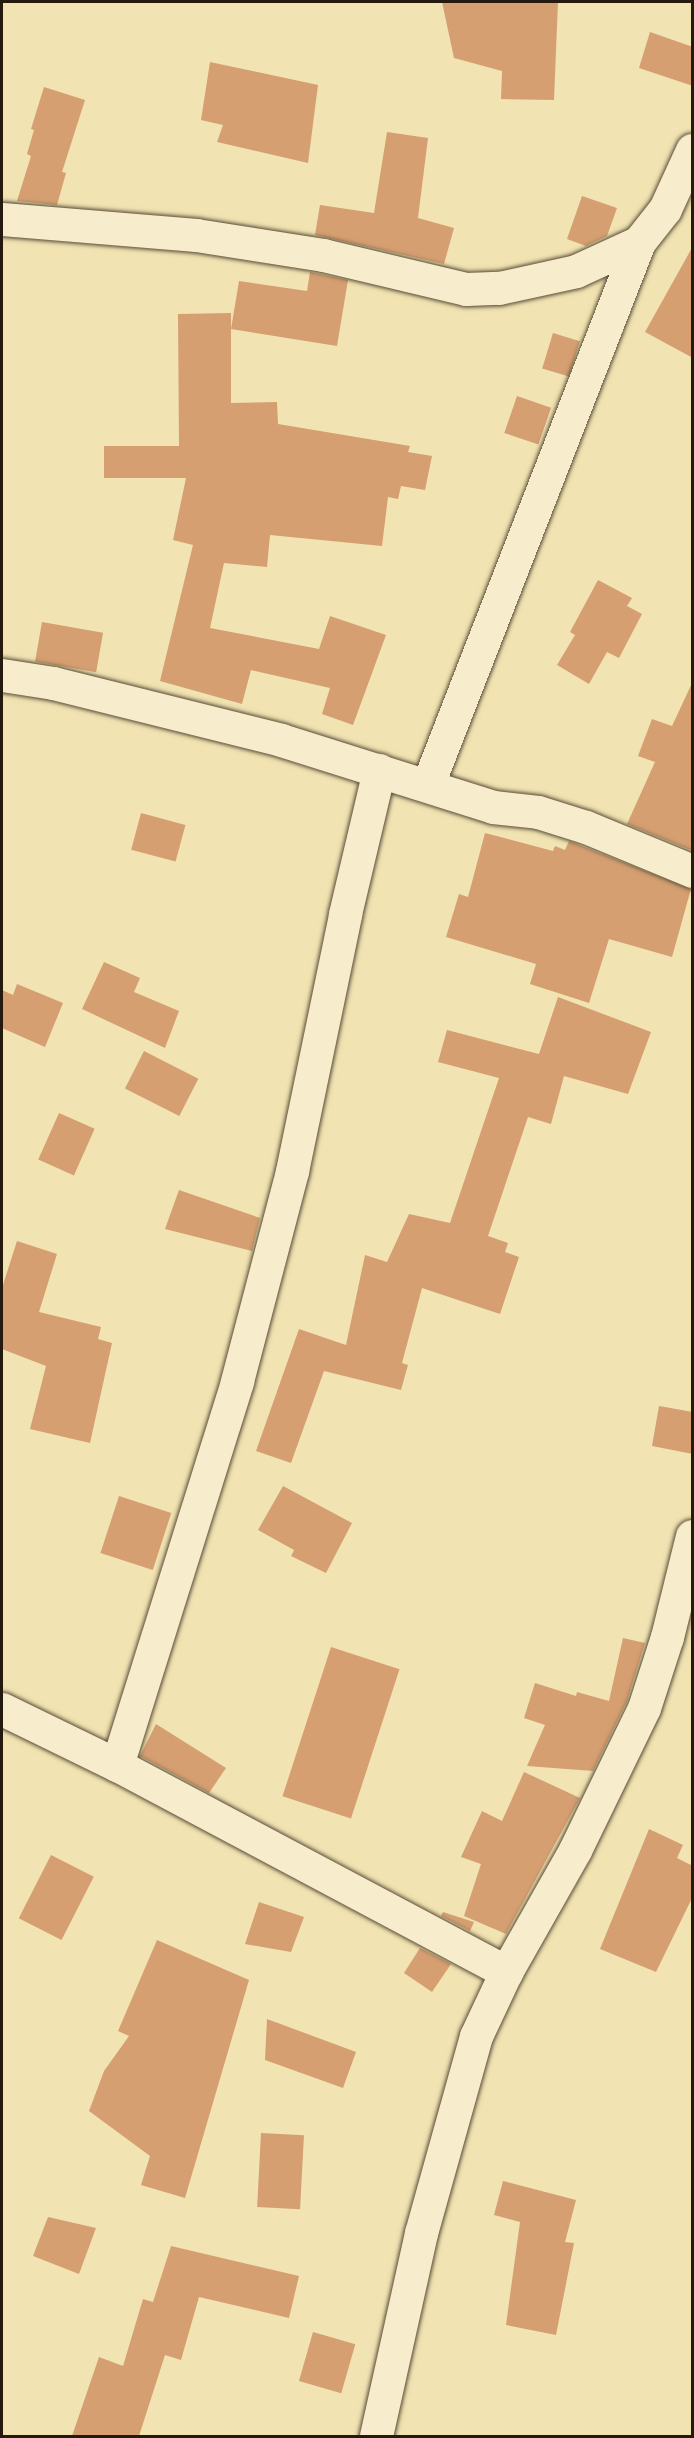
<!DOCTYPE html>
<html>
<head>
<meta charset="utf-8">
<style>
  body { margin:0 }
  #map { position:relative; width:694px; height:2438px; overflow:hidden; background:#f2e3b2; font-family:"IM FELL DW Pica",serif }
  div>[style] { position:absolute }
  .building>* { inset:0; background:#d59f71; transform-origin:0 0 }
  .roads { filter:drop-shadow(0 0 2px #584c37) drop-shadow(0 0 2px #584c37) }
  .minor>* { height:33px; margin:-16.5px; padding:0 16.5px; transform-origin:16.5px; border-radius:16.5px; background:#f7edcd }
  span { translate:-50% -50%; white-space:nowrap; text-align:center; line-height:1.15; -webkit-text-stroke:4.5px #f7edcd; paint-order:stroke }
  .frame { position:absolute; inset:0; border:3px solid #251a0e; pointer-events:none }
</style>
</head>
<body>
<div id="map">
  <div class="building">
    <div style="clip-path:polygon(442px 2px,558px 2px,554px 100px,501px 99px,502px 71px,454px 58px)"></div>
    <div style="clip-path:polygon(650px 32px,693px 47px,693px 86px,639px 68px)"></div>
    <div style="clip-path:polygon(210px 62px,318px 85px,308px 163px,217px 142px,223px 125px,201px 120px)"></div>
    <div style="clip-path:polygon(44px 87px,85px 100px,62px 172px,66px 173px,57px 205px,17px 201px,31px 156px,27px 154px,34px 130px,31px 129px)"></div>
    <div style="clip-path:polygon(387px 132px,428px 138px,418px 218px,454px 228px,444px 264px,315px 235px,320px 205px,374px 213px)"></div>
    <div style="clip-path:polygon(582px 196px,617px 208px,607px 236px,586px 246px,567px 239px)"></div>
    <div style="clip-path:polygon(693px 246px,693px 358px,645px 332px)"></div>
    <div style="clip-path:polygon(310px 272px,348px 280px,337px 346px,231px 329px,239px 281px,307px 291px)"></div>
    <div style="clip-path:polygon(231px 313px,231px 403px,277px 402px,278px 424px,410px 446px,408px 452px,432px 456px,425px 490px,401px 486px,398px 499px,388px 497px,382px 546px,270px 535px,267px 567px,224px 563px,210px 628px,319px 649px,330px 616px,386px 635px,353px 725px,322px 714px,330px 688px,251px 670px,242px 704px,160px 681px,193px 545px,173px 540px,186px 478px,104px 478px,104px 446px,179px 446px,178px 314px)"></div>
    <div style="left:553px;top:333px;width:28px;height:37px;rotate:17deg"></div>
    <div style="left:517px;top:396px;width:36px;height:39px;rotate:19deg"></div>
    <div style="clip-path:polygon(598px 580px,632px 598px,627px 606px,642px 614px,619px 658px,607px 652px,589px 684px,557px 665px,575px 635px,570px 632px)"></div>
    <div style="left:42px;top:622px;width:62px;height:40px;rotate:10deg"></div>
    <div style="clip-path:polygon(693px 681px,693px 851px,627px 824px,655px 762px,638px 756px,652px 719px,672px 726px)"></div>
    <div style="left:141px;top:813px;width:46px;height:38px;rotate:15deg"></div>
    <div style="clip-path:polygon(485px 833px,553px 851px,555px 846px,565px 850px,569px 841px,691px 889px,672px 957px,609px 939px,589px 1003px,530px 984px,536px 964px,446px 937px,459px 894px,468px 897px)"></div>
    <div style="clip-path:polygon(104px 962px,140px 978px,134px 992px,179px 1011px,165px 1048px,82px 1009px)"></div>
    <div style="clip-path:polygon(17px 984px,63px 1003px,45px 1047px,2px 1028px,2px 990px,13px 995px)"></div>
    <div style="clip-path:polygon(558px 997px,651px 1032px,628px 1094px,564px 1076px,551px 1124px,528px 1117px,488px 1236px,508px 1243px,505px 1252px,519px 1257px,500px 1314px,422px 1288px,402px 1363px,408px 1365px,401px 1390px,324px 1371px,291px 1463px,256px 1451px,299px 1329px,346px 1345px,365px 1255px,387px 1262px,409px 1214px,450px 1223px,499px 1078px,438px 1062px,447px 1030px,539px 1054px)"></div>
    <div style="left:144px;top:1051px;width:61px;height:42px;rotate:27deg"></div>
    <div style="left:59px;top:1113px;width:39px;height:51px;rotate:24deg"></div>
    <div style="clip-path:polygon(179px 1190px,260px 1218px,252px 1251px,165px 1229px)"></div>
    <div style="clip-path:polygon(17px 1241px,57px 1254px,39px 1312px,101px 1327px,98px 1339px,112px 1343px,90px 1443px,30px 1429px,46px 1366px,2px 1349px,2px 1288px)"></div>
    <div style="clip-path:polygon(659px 1406px,693px 1412px,693px 1454px,652px 1446px)"></div>
    <div style="clip-path:polygon(283px 1486px,352px 1523px,326px 1573px,291px 1556px,294px 1550px,258px 1530px)"></div>
    <div style="left:119px;top:1496px;width:55px;height:60px;rotate:18deg"></div>
    <div style="clip-path:polygon(623px 1638px,645px 1643px,627px 1701px,593px 1771px,527px 1766px,545px 1725px,524px 1718px,535px 1683px,576px 1696px,577px 1692px,609px 1701px)"></div>
    <div style="left:331px;top:1647px;width:72px;height:157px;rotate:18deg"></div>
    <div style="clip-path:polygon(156px 1724px,226px 1768px,209px 1793px,140px 1756px)"></div>
    <div style="clip-path:polygon(524px 1772px,580px 1798px,506px 1934px,464px 1916px,481px 1864px,461px 1857px,482px 1811px,502px 1821px)"></div>
    <div style="clip-path:polygon(649px 1829px,683px 1845px,677px 1858px,693px 1866px,693px 1896px,656px 1972px,600px 1949px)"></div>
    <div style="left:51px;top:1855px;width:48px;height:71px;rotate:27deg"></div>
    <div style="clip-path:polygon(259px 1902px,304px 1917px,291px 1952px,245px 1944px)"></div>
    <div style="clip-path:polygon(443px 1912px,474px 1922px,470px 1931px,441px 1916px)"></div>
    <div style="clip-path:polygon(157px 1940px,249px 1980px,185px 2198px,141px 2185px,150px 2156px,89px 2111px,104px 2071px,129px 2036px,118px 2031px)"></div>
    <div style="clip-path:polygon(420px 1948px,451px 1964px,432px 1992px,404px 1973px)"></div>
    <div style="clip-path:polygon(267px 2019px,356px 2052px,343px 2088px,265px 2060px)"></div>
    <div style="left:261px;top:2133px;width:43px;height:74px;rotate:3deg"></div>
    <div style="clip-path:polygon(503px 2181px,576px 2200px,565px 2242px,574px 2243px,556px 2335px,506px 2325px,520px 2222px,494px 2215px)"></div>
    <div style="clip-path:polygon(48px 2217px,96px 2228px,79px 2274px,33px 2256px)"></div>
    <div style="clip-path:polygon(171px 2246px,299px 2276px,289px 2318px,199px 2297px,181px 2360px,165px 2355px,139px 2436px,72px 2436px,99px 2357px,123px 2366px,143px 2299px,153px 2302px)"></div>
    <div style="left:313px;top:2332px;width:44px;height:51px;rotate:16deg"></div>
  </div>
  <div class="roads">
    <div class="minor">
      <div style="left:2px;top:219px;width:195px;rotate:4.7deg"></div>
      <div style="left:196px;top:235px;width:129px;rotate:8.9deg"></div>
      <div style="left:323px;top:255px;width:147px;rotate:13.4deg"></div>
      <div style="left:466px;top:289px;width:33px;rotate:-2deg"></div>
      <div style="left:499px;top:288px;width:79px;rotate:-12.4deg"></div>
      <div style="left:576px;top:271px;width:69px;rotate:-24.7deg"></div>
      <div style="left:639px;top:242px;width:42px;rotate:-51.8deg"></div>
      <div style="left:665px;top:209px;width:65px;rotate:-65.4deg"></div>
      <div style="left:2px;top:675px;width:52px;rotate:8.9deg"></div>
      <div style="left:53px;top:683px;width:235px;rotate:14deg"></div>
      <div style="left:281px;top:740px;width:222px;rotate:17.5deg"></div>
      <div style="left:493px;top:807px;width:45px;rotate:6.3deg"></div>
      <div style="left:538px;top:812px;width:50px;rotate:17.4deg"></div>
      <div style="left:586px;top:827px;width:115px;rotate:22.5deg"></div>
      <div style="left:428px;top:784px;width:582px;rotate:-68.73deg"></div>
      <div style="left:2px;top:1709px;width:128px;rotate:26deg"></div>
      <div style="left:117px;top:1765px;width:441px;rotate:28deg"></div>
      <div style="left:506px;top:1972px;width:71px;rotate:115.1deg"></div>
      <div style="left:476px;top:2036px;width:205px;rotate:105.6deg"></div>
      <div style="left:421px;top:2233px;width:208px;rotate:102.5deg"></div>
      <div style="left:117px;top:1765px;width:402px;rotate:-72.6deg"></div>
      <div style="left:237px;top:1381px;width:217px;rotate:-75.3deg"></div>
      <div style="left:292px;top:1171px;width:262px;rotate:-78.3deg"></div>
      <div style="left:345px;top:914px;width:148px;rotate:-76.7deg"></div>
      <div style="left:506px;top:1972px;width:140px;rotate:-60.5deg"></div>
      <div style="left:575px;top:1850px;width:158px;rotate:-64.1deg"></div>
      <div style="left:644px;top:1708px;width:75px;rotate:-72.1deg"></div>
      <div style="left:667px;top:1637px;width:104px;rotate:-76.1deg"></div>
    </div>
  </div>
  <div class="frame"></div>
</div>
</body>
</html>
